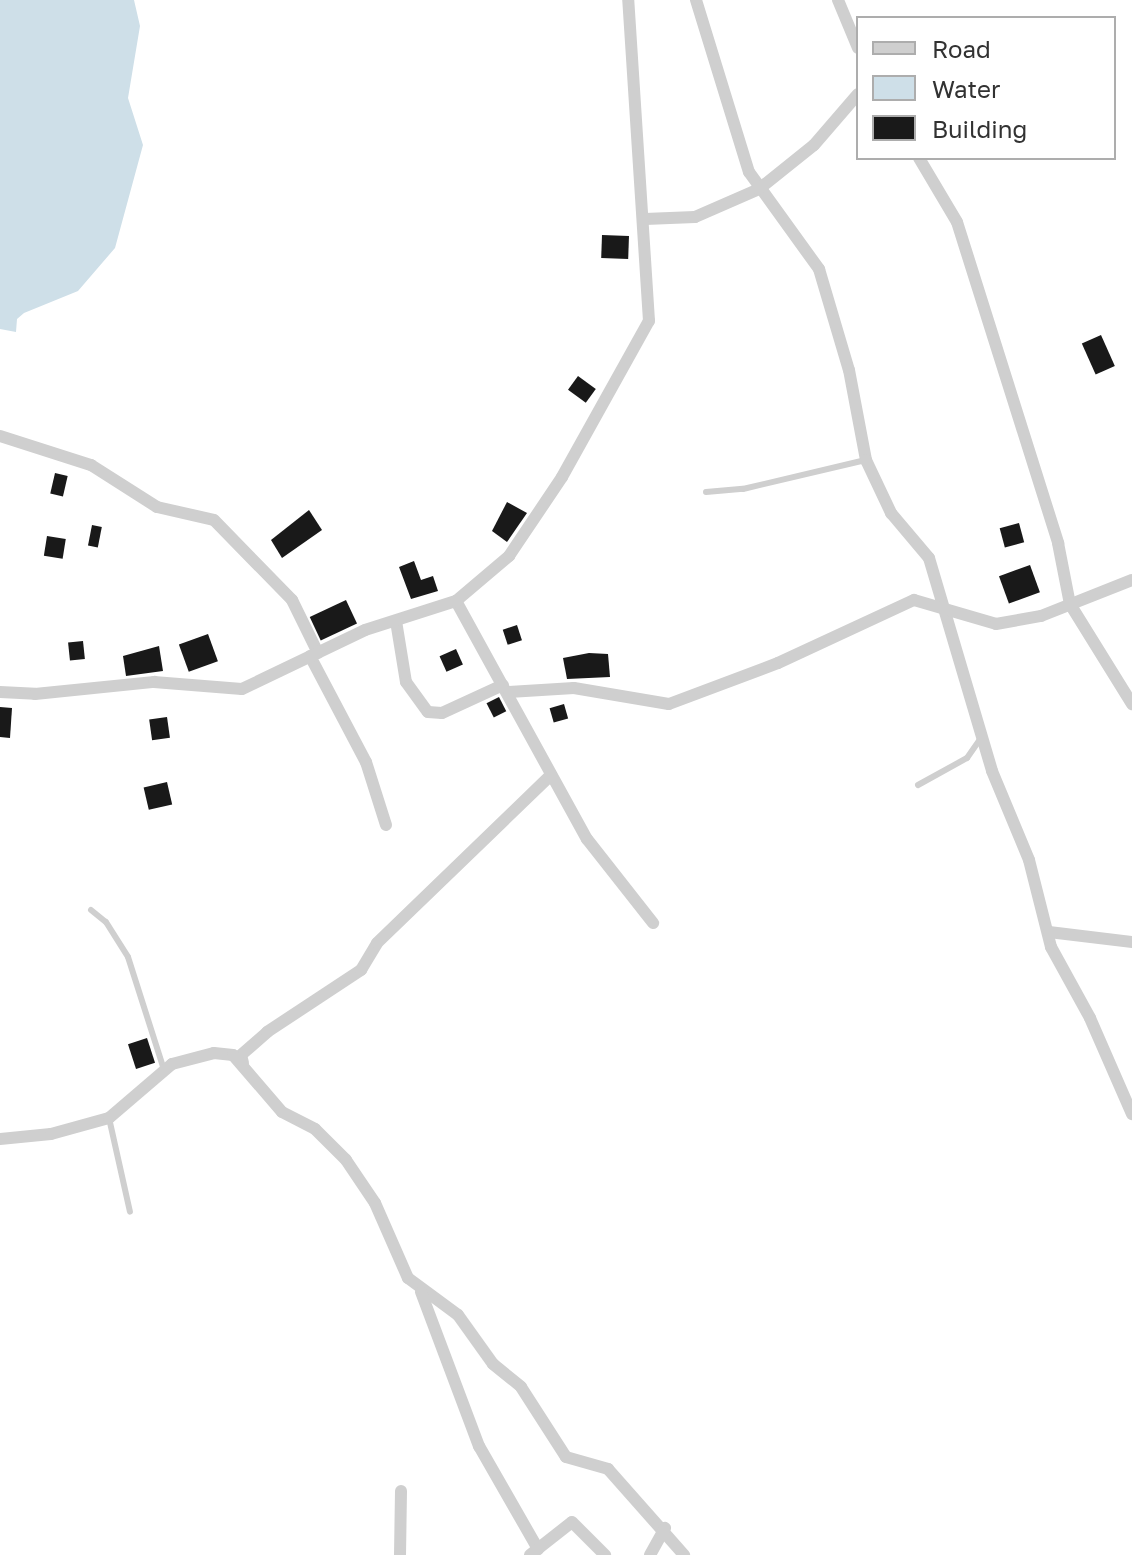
<!DOCTYPE html>
<html>
<head>
<meta charset="utf-8">
<style>
  body { margin:0 }
  #map { position:relative; width:1132px; height:1555px; overflow:hidden; background:#fff; font-family:"Golos Text",sans-serif }
  div>[style] { position:absolute }
  .water>* { inset:0; background:#cedfe8 }
  .building>* { inset:0; background:#191919; transform-origin:0 0 }
  .lane>* { height:6px; margin:-3px; padding:0 3px; transform-origin:3px; border-radius:3px; background:#cfcfcf }
  .street>* { height:12px; margin:-6px; padding:0 6px; transform-origin:6px; border-radius:6px; background:#cfcfcf }
  span { translate:-50% -50%; white-space:nowrap; text-align:center; line-height:1.15; -webkit-text-stroke:8px #fff; paint-order:stroke }
  .legend { position:absolute; left:856px; top:16px; width:260px; height:144px; box-sizing:border-box; background:#fff; border:2px solid #adadad; margin:0; padding:10px 14px; list-style:none; font-size:24px; color:#323232 }
  .legend li { display:flex; align-items:center; gap:16px; height:40px }
  .legend b { width:40px; border:2px solid #adadad }
</style>
</head>
<body>
<div id="map">
  <div class="water">
    <div style="clip-path:polygon(0 0,134px 0,140px 26px,128px 98px,143px 145px,115px 248px,78px 291px,24px 313px,17px 319px,16px 332px,0 329px)"></div>
  </div>
  <div class="building">
    <div style="left:602px;top:235px;width:27px;height:23px;rotate:2deg"></div>
    <div style="left:1101px;top:335px;width:34px;height:21px;rotate:66deg"></div>
    <div style="left:578px;top:376px;width:22px;height:17px;rotate:36deg"></div>
    <div style="left:55px;top:473px;width:13px;height:21px;rotate:13deg"></div>
    <div style="clip-path:polygon(507px 502px,527px 513px,507px 542px,492px 531px)"></div>
    <div style="clip-path:polygon(309px 510px,322px 530px,282px 558px,271px 540px)"></div>
    <div style="left:1019px;top:523px;width:20px;height:20px;rotate:75deg"></div>
    <div style="left:92px;top:525px;width:10px;height:21px;rotate:11deg"></div>
    <div style="left:47px;top:536px;width:19px;height:20px;rotate:9deg"></div>
    <div style="clip-path:polygon(414px 561px,421px 580px,433px 576px,438px 591px,411px 599px,399px 567px)"></div>
    <div style="left:1030px;top:565px;width:29px;height:33px;rotate:70deg"></div>
    <div style="left:346px;top:600px;width:26px;height:40px;rotate:65deg"></div>
    <div style="left:517px;top:625px;width:16px;height:15px;rotate:72deg"></div>
    <div style="left:208px;top:634px;width:29px;height:31px;rotate:70deg"></div>
    <div style="left:83px;top:641px;width:18px;height:15px;rotate:84deg"></div>
    <div style="clip-path:polygon(159px 646px,163px 671px,126px 676px,123px 656px)"></div>
    <div style="left:456px;top:649px;width:17px;height:18px;rotate:66deg"></div>
    <div style="clip-path:polygon(589px 653px,608px 654px,610px 677px,567px 679px,563px 658px)"></div>
    <div style="left:499px;top:697px;width:16px;height:14px;rotate:63deg"></div>
    <div style="left:564px;top:704px;width:15px;height:15px;rotate:74deg"></div>
    <div style="clip-path:polygon(0 707px,12px 708px,10px 738px,0 737px)"></div>
    <div style="left:167px;top:717px;width:21px;height:18px;rotate:82deg"></div>
    <div style="left:167px;top:782px;width:23px;height:24px;rotate:77deg"></div>
    <div style="left:147px;top:1038px;width:26px;height:20px;rotate:72deg"></div>
  </div>
  <div class="lane">
    <div style="left:706px;top:492px;width:37px;rotate:-5deg"></div>
    <div style="left:743px;top:489px;width:126px;rotate:-13.3deg"></div>
    <div style="left:918px;top:785px;width:56px;rotate:-28.9deg"></div>
    <div style="left:967px;top:758px;width:24px;rotate:-55deg"></div>
    <div style="left:91px;top:910px;width:19px;rotate:39deg"></div>
    <div style="left:106px;top:922px;width:41px;rotate:57.8deg"></div>
    <div style="left:128px;top:957px;width:119px;rotate:72.3deg"></div>
    <div style="left:109px;top:1118px;width:96px;rotate:77.4deg"></div>
  </div>
  <div class="street">
    <div style="left:696px;top:0;width:180px;rotate:72.9deg"></div>
    <div style="left:749px;top:172px;width:120px;rotate:54.2deg"></div>
    <div style="left:819px;top:269px;width:105px;rotate:73.5deg"></div>
    <div style="left:849px;top:370px;width:92px;rotate:79.3deg"></div>
    <div style="left:866px;top:460px;width:59px;rotate:64.7deg"></div>
    <div style="left:891px;top:513px;width:59px;rotate:49.8deg"></div>
    <div style="left:929px;top:558px;width:222px;rotate:73.5deg"></div>
    <div style="left:992px;top:771px;width:96px;rotate:67.4deg"></div>
    <div style="left:1029px;top:860px;width:90px;rotate:75.8deg"></div>
    <div style="left:1051px;top:947px;width:81px;rotate:61.2deg"></div>
    <div style="left:1090px;top:1018px;width:105px;rotate:66.4deg"></div>
    <div style="left:838px;top:0;width:52px;rotate:67.4deg"></div>
    <div style="left:919px;top:158px;width:74px;rotate:59.3deg"></div>
    <div style="left:957px;top:222px;width:337px;rotate:72.5deg"></div>
    <div style="left:1058px;top:543px;width:62px;rotate:78.9deg"></div>
    <div style="left:1070px;top:604px;width:118px;rotate:58.2deg"></div>
    <div style="left:645px;top:219px;width:50px;rotate:-2.3deg"></div>
    <div style="left:695px;top:217px;width:70px;rotate:-23.6deg"></div>
    <div style="left:759px;top:189px;width:70px;rotate:-38.7deg"></div>
    <div style="left:814px;top:145px;width:67px;rotate:-49.2deg"></div>
    <div style="left:0;top:436px;width:96px;rotate:17.7deg"></div>
    <div style="left:91px;top:465px;width:78px;rotate:32.5deg"></div>
    <div style="left:157px;top:507px;width:58px;rotate:12.8deg"></div>
    <div style="left:214px;top:520px;width:112px;rotate:45.7deg"></div>
    <div style="left:292px;top:600px;width:59px;rotate:63.9deg"></div>
    <div style="left:456px;top:601px;width:272px;rotate:61.2deg"></div>
    <div style="left:587px;top:839px;width:107px;rotate:51.8deg"></div>
    <div style="left:396px;top:621px;width:62px;rotate:80.7deg"></div>
    <div style="left:406px;top:682px;width:37px;rotate:54deg"></div>
    <div style="left:428px;top:712px;width:14px;rotate:4deg"></div>
    <div style="left:442px;top:713px;width:67px;rotate:-24.7deg"></div>
    <div style="left:310px;top:656px;width:120px;rotate:62.2deg"></div>
    <div style="left:366px;top:762px;width:66px;rotate:72.4deg"></div>
    <div style="left:0;top:692px;width:35px;rotate:3deg"></div>
    <div style="left:35px;top:694px;width:120px;rotate:-5.8deg"></div>
    <div style="left:154px;top:682px;width:88px;rotate:4.5deg"></div>
    <div style="left:242px;top:689px;width:136px;rotate:-25.6deg"></div>
    <div style="left:365px;top:630px;width:96px;rotate:-17.7deg"></div>
    <div style="left:456px;top:601px;width:70px;rotate:-40.3deg"></div>
    <div style="left:509px;top:556px;width:95px;rotate:-56.1deg"></div>
    <div style="left:562px;top:477px;width:179px;rotate:-60.9deg"></div>
    <div style="left:649px;top:321px;width:322px;rotate:-93.7deg"></div>
    <div style="left:509px;top:692px;width:65px;rotate:-3.5deg"></div>
    <div style="left:574px;top:688px;width:96px;rotate:9.6deg"></div>
    <div style="left:669px;top:704px;width:116px;rotate:-20.6deg"></div>
    <div style="left:778px;top:663px;width:150px;rotate:-24.9deg"></div>
    <div style="left:914px;top:600px;width:85px;rotate:16.3deg"></div>
    <div style="left:996px;top:624px;width:46px;rotate:-10.1deg"></div>
    <div style="left:1041px;top:616px;width:98px;rotate:-21.6deg"></div>
    <div style="left:1049px;top:932px;width:84px;rotate:6.9deg"></div>
    <div style="left:243px;top:1063px;width:8px;rotate:-104deg"></div>
    <div style="left:241px;top:1055px;width:35px;rotate:-41deg"></div>
    <div style="left:267px;top:1032px;width:113px;rotate:-33.4deg"></div>
    <div style="left:361px;top:970px;width:31px;rotate:-59deg"></div>
    <div style="left:377px;top:943px;width:242px;rotate:-44deg"></div>
    <div style="left:0;top:1139px;width:51px;rotate:-5.6deg"></div>
    <div style="left:51px;top:1134px;width:60px;rotate:-15.4deg"></div>
    <div style="left:109px;top:1118px;width:83px;rotate:-40.6deg"></div>
    <div style="left:172px;top:1064px;width:43px;rotate:-14.7deg"></div>
    <div style="left:214px;top:1053px;width:19px;rotate:6deg"></div>
    <div style="left:233px;top:1055px;width:75px;rotate:49.3deg"></div>
    <div style="left:282px;top:1112px;width:37px;rotate:27deg"></div>
    <div style="left:315px;top:1129px;width:44px;rotate:45deg"></div>
    <div style="left:346px;top:1160px;width:52px;rotate:56deg"></div>
    <div style="left:375px;top:1203px;width:82px;rotate:66.3deg"></div>
    <div style="left:408px;top:1278px;width:62px;rotate:36.5deg"></div>
    <div style="left:458px;top:1315px;width:60px;rotate:54.5deg"></div>
    <div style="left:493px;top:1364px;width:36px;rotate:39deg"></div>
    <div style="left:521px;top:1387px;width:83px;rotate:57.3deg"></div>
    <div style="left:566px;top:1457px;width:44px;rotate:15.9deg"></div>
    <div style="left:608px;top:1469px;width:115px;rotate:48.5deg"></div>
    <div style="left:421px;top:1292px;width:165px;rotate:69.4deg"></div>
    <div style="left:479px;top:1446px;width:119px;rotate:60.2deg"></div>
    <div style="left:400px;top:1555px;width:64px;rotate:-89.1deg"></div>
    <div style="left:530px;top:1555px;width:53px;rotate:-38.2deg"></div>
    <div style="left:572px;top:1522px;width:47px;rotate:45deg"></div>
    <div style="left:650px;top:1555px;width:31px;rotate:-61deg"></div>
  </div>
  <ul class="legend">
  <li><b style="height:10px;background:#cfcfcf"></b>Road</li>
  <li><b style="height:22px;background:#cedfe8"></b>Water</li>
  <li><b style="height:22px;background:#191919"></b>Building</li>
  </ul>
</div>
</body>
</html>
